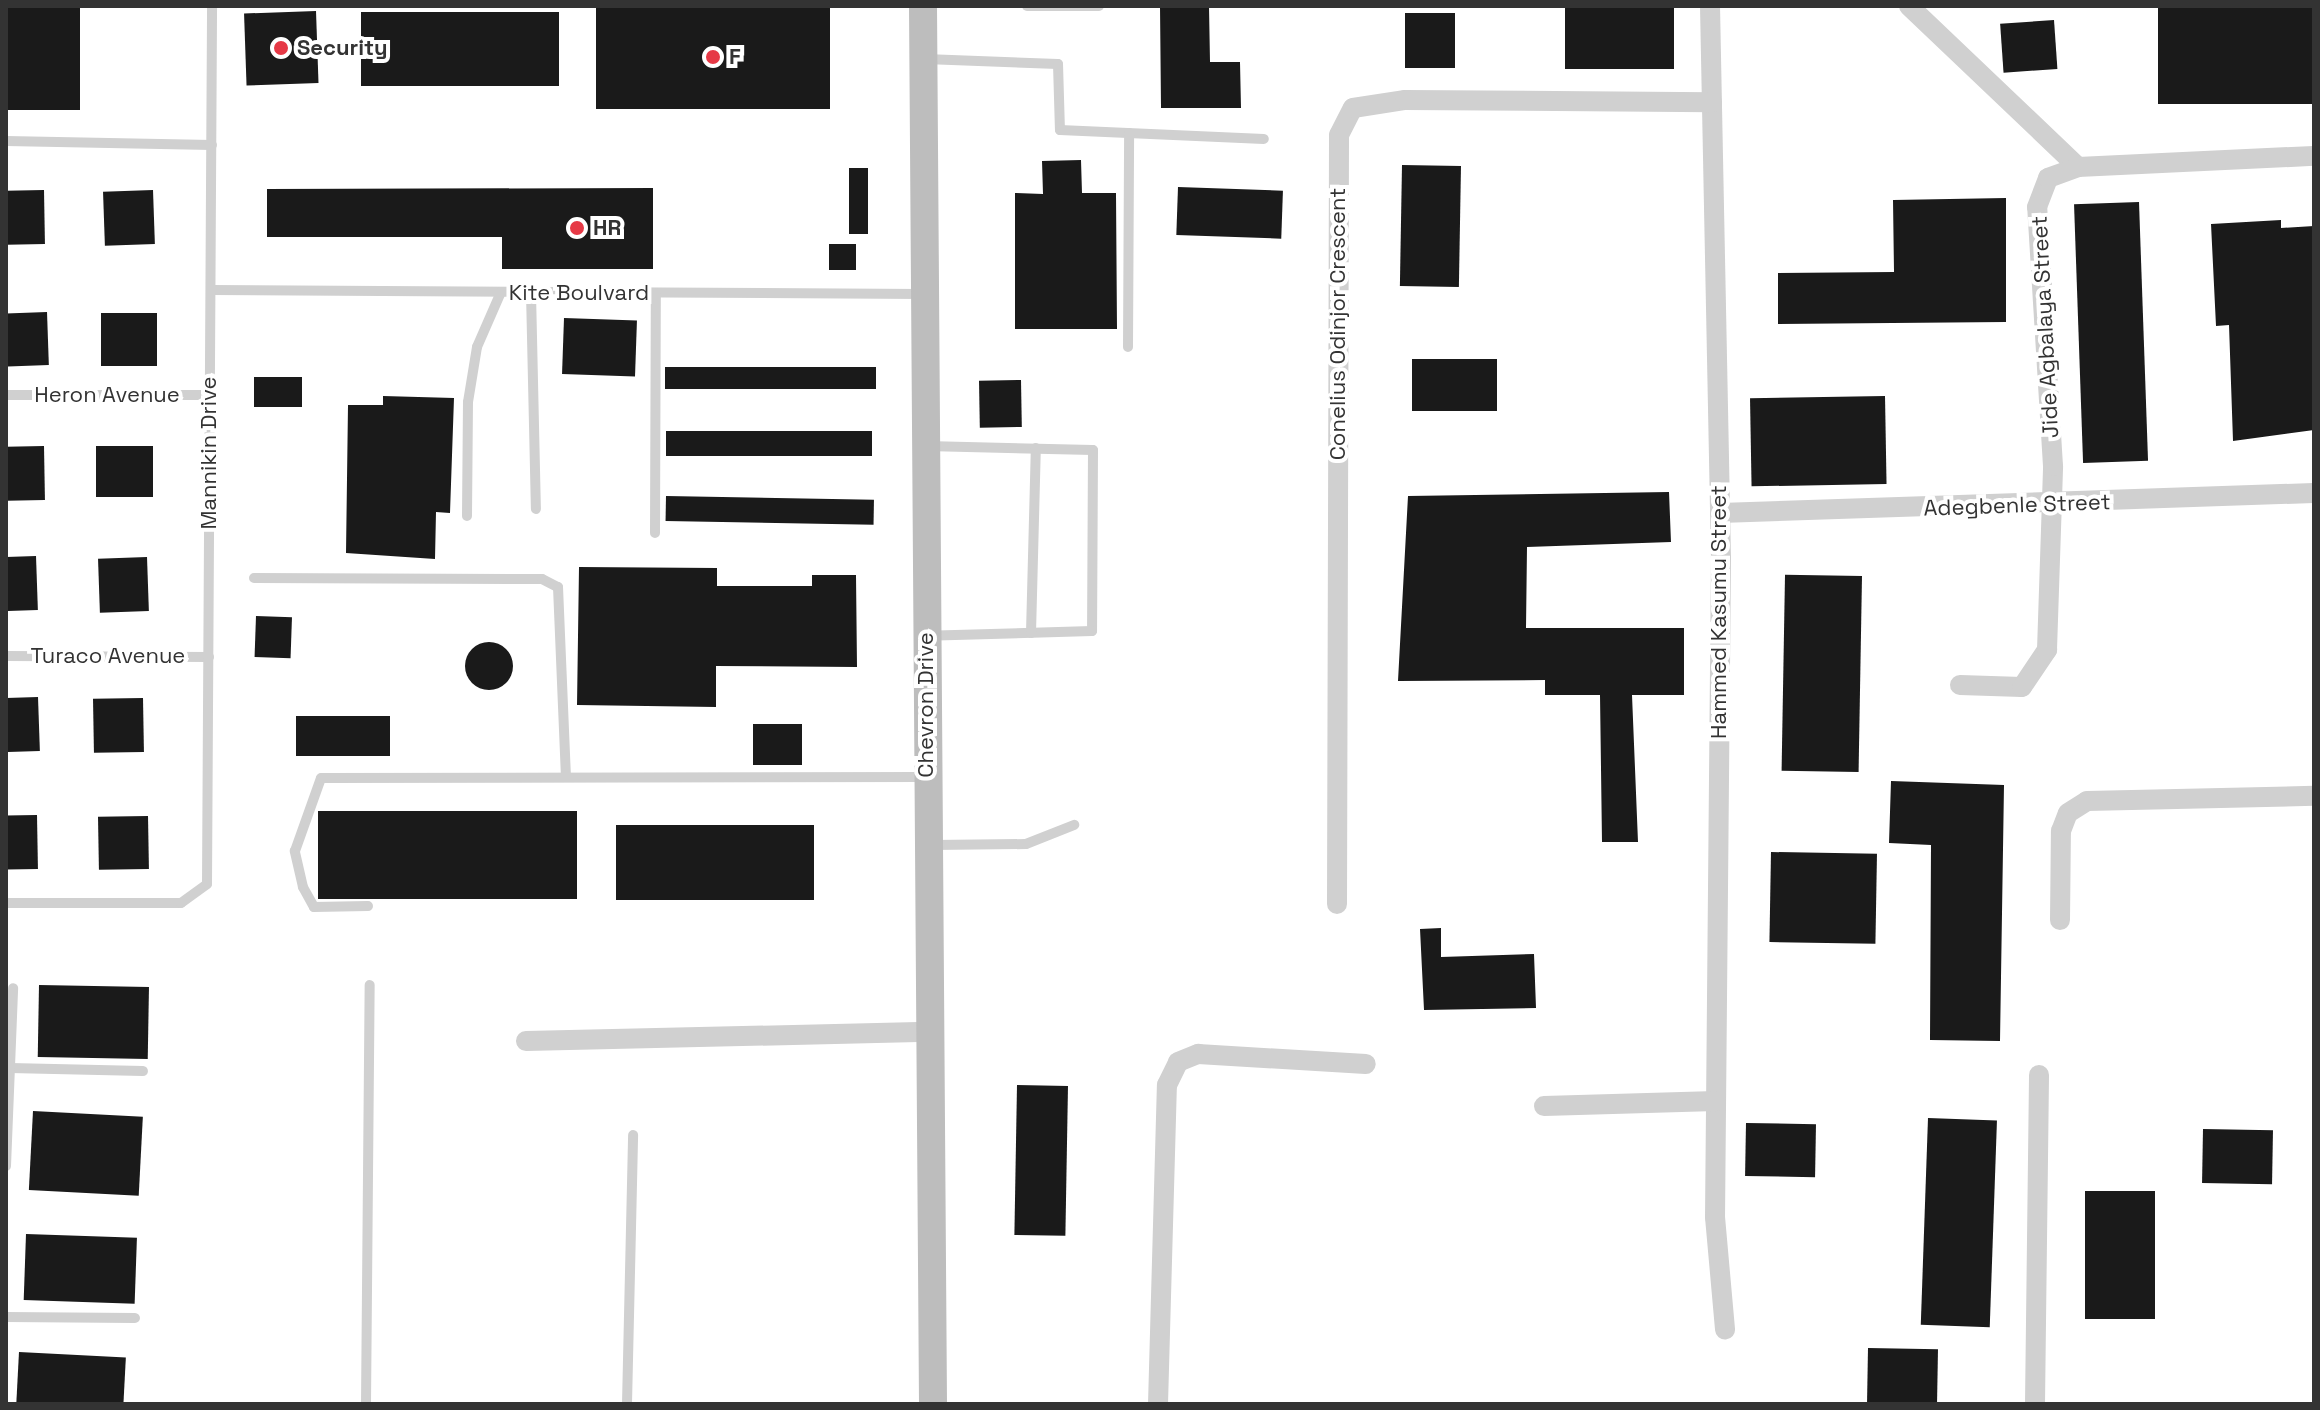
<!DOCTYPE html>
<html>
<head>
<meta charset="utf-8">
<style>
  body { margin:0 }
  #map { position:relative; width:2320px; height:1410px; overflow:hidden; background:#fff; font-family:"Space Grotesk",sans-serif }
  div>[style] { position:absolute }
  .building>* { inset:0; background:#1a1a1a; transform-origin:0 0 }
  .round { border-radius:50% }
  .service>* { height:10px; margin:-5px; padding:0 5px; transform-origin:5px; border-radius:5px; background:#d0d0d0 }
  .minor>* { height:20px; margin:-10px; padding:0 10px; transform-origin:10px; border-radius:10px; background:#d0d0d0 }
  .secondary>* { height:28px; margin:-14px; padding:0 14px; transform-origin:14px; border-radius:14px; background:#bdbdbd }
  .dots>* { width:22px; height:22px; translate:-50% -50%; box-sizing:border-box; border:4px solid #fff; border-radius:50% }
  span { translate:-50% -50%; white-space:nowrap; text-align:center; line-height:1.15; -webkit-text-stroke:8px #fff; paint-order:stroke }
  .poi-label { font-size:22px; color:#333; font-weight:700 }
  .left { translate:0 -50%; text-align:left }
  .street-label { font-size:22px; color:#333 }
  .frame { position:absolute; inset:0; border:8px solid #333; pointer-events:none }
</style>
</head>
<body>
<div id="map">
  <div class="building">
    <div style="left:6px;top:6px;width:74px;height:104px"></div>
    <div style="left:596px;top:6px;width:234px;height:103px"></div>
    <div style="clip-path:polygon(1160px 6px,1209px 6px,1210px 62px,1240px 62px,1241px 108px,1161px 108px)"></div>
    <div style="left:1565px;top:6px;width:109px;height:63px"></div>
    <div style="left:2158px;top:6px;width:156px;height:98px"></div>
    <div style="left:316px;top:11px;width:72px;height:72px;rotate:88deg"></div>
    <div style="left:361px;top:12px;width:198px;height:74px"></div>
    <div style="left:1455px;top:13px;width:55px;height:50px;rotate:90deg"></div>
    <div style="left:2054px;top:20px;width:49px;height:54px;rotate:86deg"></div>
    <div style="clip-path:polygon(1081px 160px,1082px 193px,1116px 193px,1117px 329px,1015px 329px,1015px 193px,1043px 194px,1042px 161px)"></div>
    <div style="left:1402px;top:165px;width:59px;height:121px;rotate:1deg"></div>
    <div style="left:849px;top:168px;width:19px;height:66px"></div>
    <div style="left:1178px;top:187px;width:105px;height:48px;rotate:2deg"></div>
    <div style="clip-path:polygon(653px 188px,653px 269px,502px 269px,502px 237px,267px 237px,267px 189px)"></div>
    <div style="left:44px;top:190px;width:54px;height:38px;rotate:89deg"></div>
    <div style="left:153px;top:190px;width:54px;height:50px;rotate:88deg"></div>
    <div style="clip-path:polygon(2006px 198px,2006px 322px,1778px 324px,1778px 273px,1894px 272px,1893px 200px)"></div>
    <div style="left:2139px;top:202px;width:259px;height:65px;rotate:88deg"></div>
    <div style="clip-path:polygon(2281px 220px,2281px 228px,2314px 226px,2314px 430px,2233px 441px,2229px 325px,2216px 326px,2211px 224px)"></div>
    <div style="left:829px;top:244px;width:27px;height:26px"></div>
    <div style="left:47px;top:312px;width:53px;height:41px;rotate:88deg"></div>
    <div style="left:101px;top:313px;width:56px;height:53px"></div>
    <div style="left:564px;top:318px;width:73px;height:56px;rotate:2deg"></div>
    <div style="left:1497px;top:359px;width:52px;height:85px;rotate:90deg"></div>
    <div style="left:665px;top:367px;width:211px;height:22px"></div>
    <div style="left:254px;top:377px;width:48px;height:30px"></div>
    <div style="left:1021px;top:380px;width:47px;height:42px;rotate:89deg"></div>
    <div style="clip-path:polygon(383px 396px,454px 398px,450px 513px,436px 512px,435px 559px,346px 553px,348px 405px,383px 405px)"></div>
    <div style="left:1885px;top:396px;width:88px;height:135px;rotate:89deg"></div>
    <div style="left:666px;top:431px;width:206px;height:25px"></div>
    <div style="left:44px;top:446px;width:54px;height:38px;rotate:89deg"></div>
    <div style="left:153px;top:446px;width:51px;height:57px;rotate:90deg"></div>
    <div style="clip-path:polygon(1669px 492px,1671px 542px,1527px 547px,1526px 628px,1684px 628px,1684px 695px,1632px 695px,1638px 842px,1602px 842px,1600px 695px,1545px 695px,1545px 680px,1398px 681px,1408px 496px)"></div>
    <div style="left:666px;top:496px;width:208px;height:25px;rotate:1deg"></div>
    <div style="left:36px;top:556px;width:54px;height:30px;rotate:88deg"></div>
    <div style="left:147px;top:557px;width:54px;height:49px;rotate:88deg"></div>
    <div style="clip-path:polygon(579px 567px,717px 568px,717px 586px,812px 586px,812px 575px,856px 575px,857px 667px,716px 666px,716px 707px,577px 705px)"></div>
    <div style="left:1862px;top:576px;width:196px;height:77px;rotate:91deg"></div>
    <div style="left:256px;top:616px;width:36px;height:41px;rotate:2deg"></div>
    <div class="round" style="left:465px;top:642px;width:48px;height:48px"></div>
    <div style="left:38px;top:697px;width:54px;height:32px;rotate:88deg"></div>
    <div style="left:143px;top:698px;width:54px;height:50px;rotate:89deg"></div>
    <div style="left:296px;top:716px;width:94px;height:40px"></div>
    <div style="left:753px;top:724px;width:49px;height:41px"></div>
    <div style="clip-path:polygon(1891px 781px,2004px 785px,2000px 1041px,1930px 1040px,1931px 845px,1889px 843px)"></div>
    <div style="left:318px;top:811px;width:259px;height:88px"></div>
    <div style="left:37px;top:815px;width:54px;height:31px;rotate:89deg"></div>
    <div style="left:148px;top:816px;width:53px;height:50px;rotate:89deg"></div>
    <div style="left:616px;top:825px;width:198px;height:75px"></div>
    <div style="left:1771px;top:852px;width:106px;height:90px;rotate:1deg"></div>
    <div style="clip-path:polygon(1441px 928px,1441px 957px,1534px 954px,1536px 1008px,1424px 1010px,1420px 929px)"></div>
    <div style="left:39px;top:985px;width:110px;height:72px;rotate:1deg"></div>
    <div style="left:1017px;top:1085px;width:51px;height:150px;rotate:1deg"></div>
    <div style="left:33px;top:1111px;width:110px;height:79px;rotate:3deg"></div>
    <div style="left:1928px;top:1118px;width:69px;height:207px;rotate:2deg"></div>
    <div style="left:1746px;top:1123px;width:70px;height:53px;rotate:1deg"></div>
    <div style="left:2203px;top:1129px;width:70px;height:54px;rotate:1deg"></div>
    <div style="left:2085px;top:1191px;width:70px;height:128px"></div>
    <div style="left:26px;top:1234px;width:111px;height:66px;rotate:2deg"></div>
    <div style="left:1868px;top:1348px;width:70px;height:54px;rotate:1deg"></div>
    <div style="left:19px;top:1352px;width:107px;height:52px;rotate:3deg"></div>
  </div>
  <div class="service">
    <div style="left:1027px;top:6px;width:72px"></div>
    <div style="left:925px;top:59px;width:133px;rotate:2.2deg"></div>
    <div style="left:1058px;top:64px;width:66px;rotate:88.3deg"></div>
    <div style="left:1060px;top:130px;width:204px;rotate:2.5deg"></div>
    <div style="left:6px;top:141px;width:206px;rotate:1.1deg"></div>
    <div style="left:211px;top:290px;width:711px;rotate:0.32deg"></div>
    <div style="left:531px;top:293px;width:216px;rotate:88.7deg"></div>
    <div style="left:1128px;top:347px;width:214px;rotate:-89.7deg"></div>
    <div style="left:6px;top:395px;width:203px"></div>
    <div style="left:926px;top:446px;width:167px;rotate:1.4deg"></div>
    <div style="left:1093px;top:450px;width:181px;rotate:90.3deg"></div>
    <div style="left:1092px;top:631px;width:164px;rotate:178.3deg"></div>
    <div style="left:467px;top:516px;width:114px;rotate:-89.5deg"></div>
    <div style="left:468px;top:402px;width:56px;rotate:-80.7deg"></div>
    <div style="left:477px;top:347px;width:60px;rotate:-66.4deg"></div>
    <div style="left:655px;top:533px;width:240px;rotate:-89.8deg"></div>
    <div style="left:254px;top:578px;width:288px;rotate:0.2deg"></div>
    <div style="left:542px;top:579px;width:18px;rotate:27deg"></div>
    <div style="left:558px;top:587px;width:190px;rotate:87.6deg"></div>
    <div style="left:1031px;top:633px;width:185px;rotate:-88.5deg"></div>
    <div style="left:6px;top:656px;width:203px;rotate:0.3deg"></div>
    <div style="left:933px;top:845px;width:93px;rotate:-0.6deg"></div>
    <div style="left:1026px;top:844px;width:52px;rotate:-21.6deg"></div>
    <div style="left:6px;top:903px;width:175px"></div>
    <div style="left:181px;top:903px;width:32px;rotate:-36deg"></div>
    <div style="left:207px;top:884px;width:878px;rotate:-89.67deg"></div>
    <div style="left:368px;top:906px;width:54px;rotate:178.9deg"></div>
    <div style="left:314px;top:907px;width:23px;rotate:-119deg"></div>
    <div style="left:303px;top:887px;width:37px;rotate:-103deg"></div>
    <div style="left:295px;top:851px;width:77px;rotate:-70.4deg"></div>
    <div style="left:321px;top:778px;width:604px;rotate:-0.09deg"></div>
    <div style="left:10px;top:1068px;width:133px;rotate:1.3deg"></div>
    <div style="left:6px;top:1166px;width:178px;rotate:-87.7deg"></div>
    <div style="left:6px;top:1317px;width:129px;rotate:0.4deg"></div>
    <div style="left:366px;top:1404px;width:419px;rotate:-89.5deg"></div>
    <div style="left:627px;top:1404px;width:269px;rotate:-88.7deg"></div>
  </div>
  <div class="minor">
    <div style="left:1710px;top:6px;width:552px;rotate:88.86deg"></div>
    <div style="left:1721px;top:558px;width:659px;rotate:90.52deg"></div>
    <div style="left:1715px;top:1217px;width:113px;rotate:84.9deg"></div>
    <div style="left:1909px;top:6px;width:233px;rotate:43.6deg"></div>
    <div style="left:1720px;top:513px;width:594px;rotate:-1.93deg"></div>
    <div style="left:1960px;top:685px;width:62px;rotate:1.8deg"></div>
    <div style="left:2022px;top:687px;width:45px;rotate:-56deg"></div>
    <div style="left:2047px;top:650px;width:184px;rotate:-88.1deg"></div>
    <div style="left:2053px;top:466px;width:259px;rotate:-93.5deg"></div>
    <div style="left:2037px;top:207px;width:31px;rotate:-69deg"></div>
    <div style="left:2048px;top:178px;width:32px;rotate:-20deg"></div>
    <div style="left:2078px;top:167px;width:236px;rotate:-2.7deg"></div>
    <div style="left:1337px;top:904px;width:769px;rotate:-89.85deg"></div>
    <div style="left:1339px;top:135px;width:30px;rotate:-63deg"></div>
    <div style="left:1353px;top:108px;width:53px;rotate:-8.7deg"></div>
    <div style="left:1405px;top:100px;width:307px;rotate:0.4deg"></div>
    <div style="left:2060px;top:920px;width:89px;rotate:-89.4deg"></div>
    <div style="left:2061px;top:831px;width:19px;rotate:-69deg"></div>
    <div style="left:2068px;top:813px;width:22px;rotate:-32deg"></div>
    <div style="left:2087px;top:801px;width:227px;rotate:-1.3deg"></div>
    <div style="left:526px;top:1041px;width:403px;rotate:-1.3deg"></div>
    <div style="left:1544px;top:1106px;width:172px;rotate:-1.7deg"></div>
    <div style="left:1158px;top:1404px;width:319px;rotate:-88.4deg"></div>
    <div style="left:1167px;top:1085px;width:25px;rotate:-64deg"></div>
    <div style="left:1178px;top:1062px;width:22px;rotate:-22deg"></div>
    <div style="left:1198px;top:1054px;width:168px;rotate:3.4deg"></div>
    <div style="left:2035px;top:1404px;width:329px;rotate:-89.3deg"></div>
  </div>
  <div class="secondary">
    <div style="left:923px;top:6px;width:1398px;rotate:89.59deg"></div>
  </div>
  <div class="dots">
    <div style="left:281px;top:48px;background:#e63946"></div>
    <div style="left:713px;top:57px;background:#e63946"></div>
    <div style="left:577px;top:228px;background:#e63946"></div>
  </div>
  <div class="poi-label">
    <span class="left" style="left:297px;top:48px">Security</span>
    <span class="left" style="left:729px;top:57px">F</span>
    <span class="left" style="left:593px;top:228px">HR</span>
  </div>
  <div class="street-label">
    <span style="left:579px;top:293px">Kite Boulvard</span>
    <span style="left:1338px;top:324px;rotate:-90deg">Conelius Odinjor Crescent</span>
    <span style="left:2045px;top:327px;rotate:-93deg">Jide Agbalaya Street</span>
    <span style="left:107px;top:395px">Heron Avenue</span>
    <span style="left:209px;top:453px;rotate:-90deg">Mannikin Drive</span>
    <span style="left:2017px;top:505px;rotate:-2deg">Adegbenle Street</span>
    <span style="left:1719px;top:612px;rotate:-90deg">Hammed Kasumu Street</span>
    <span style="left:108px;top:656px">Turaco Avenue</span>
    <span style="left:926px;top:705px;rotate:-90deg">Chevron Drive</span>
  </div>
  <div class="frame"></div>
</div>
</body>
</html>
